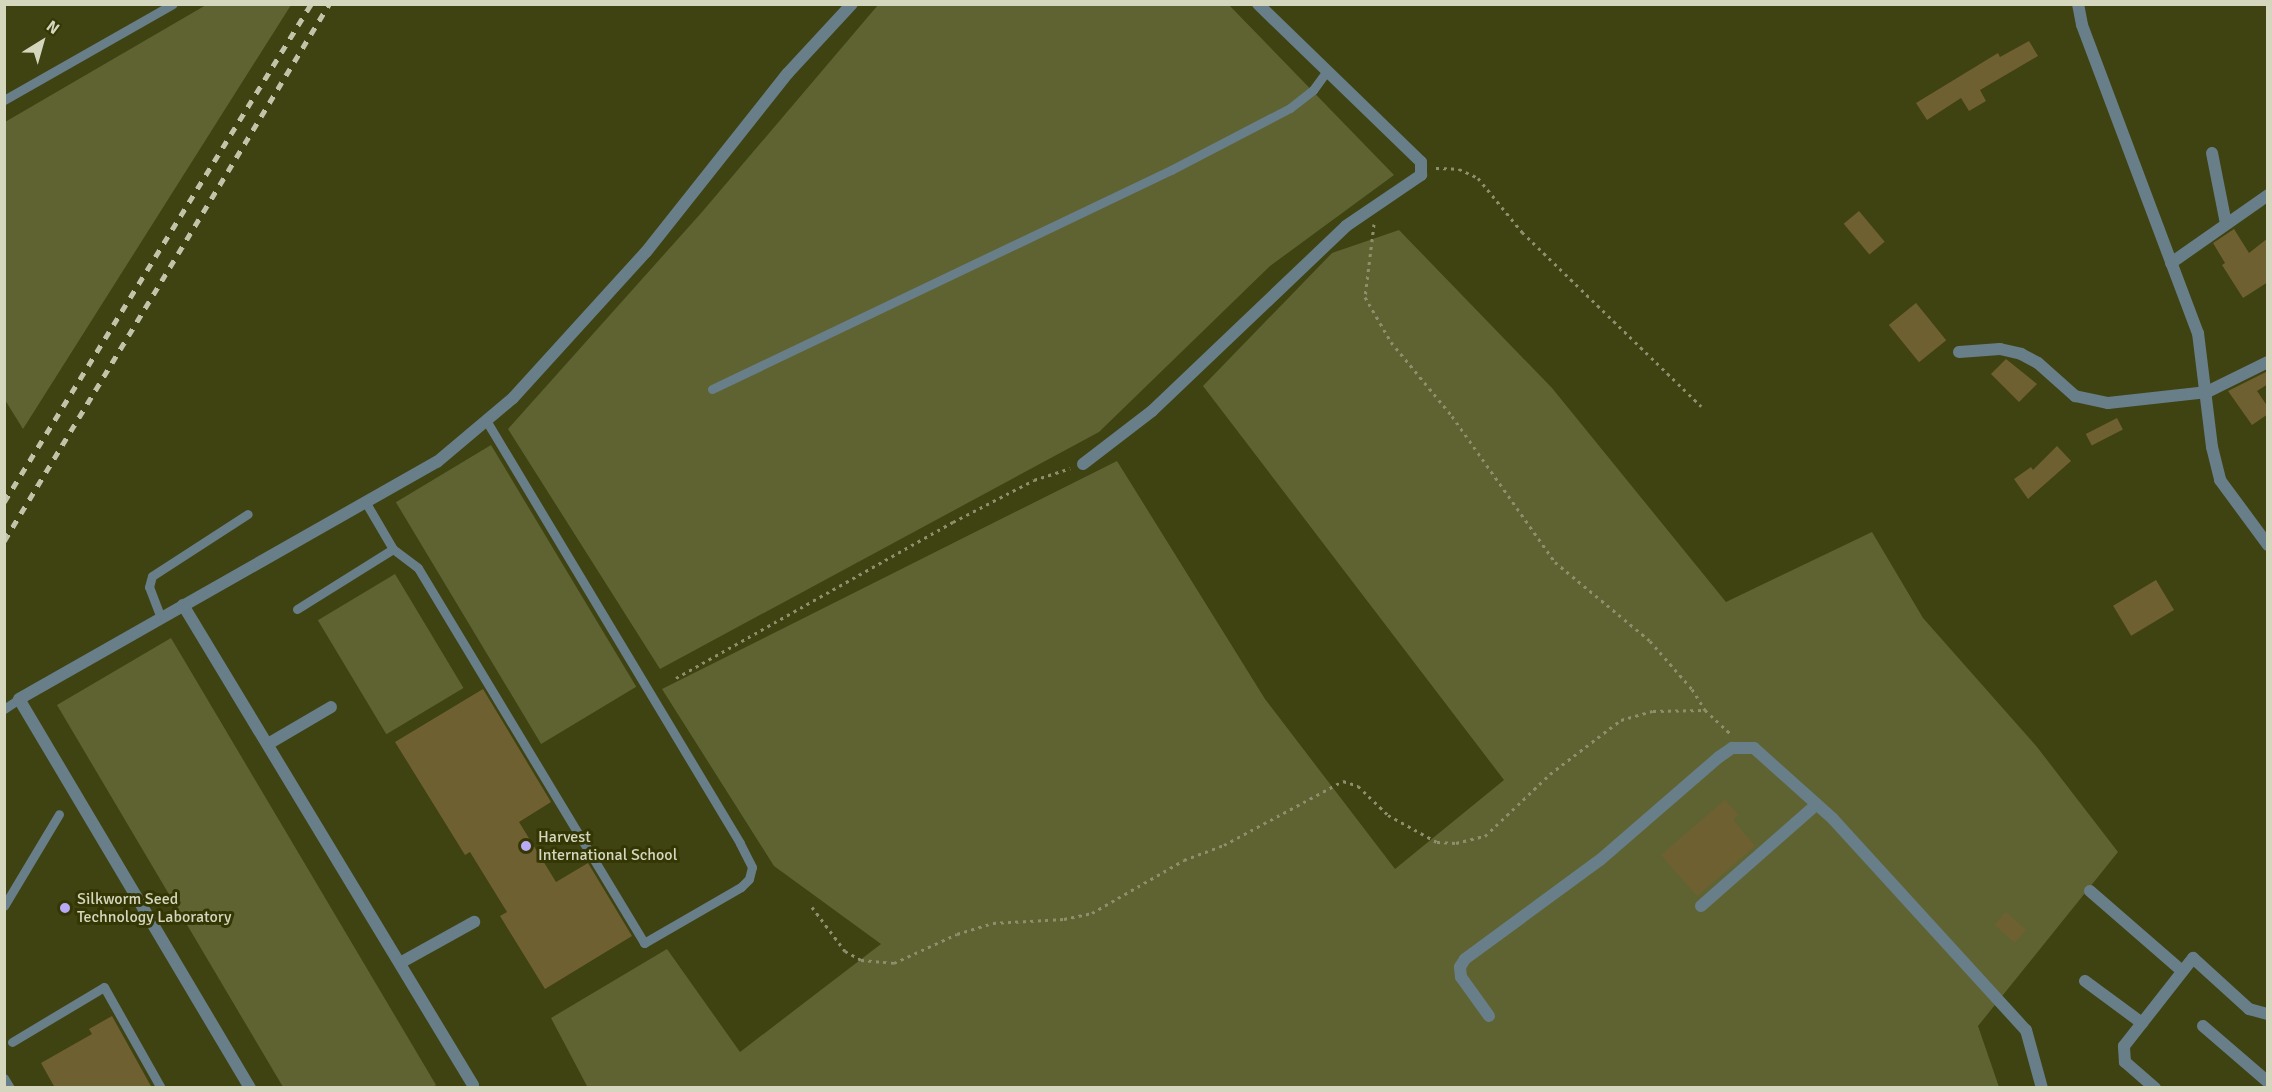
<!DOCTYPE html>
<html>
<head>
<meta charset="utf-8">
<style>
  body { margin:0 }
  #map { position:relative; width:2272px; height:1092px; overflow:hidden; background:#3f4211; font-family:Signika,sans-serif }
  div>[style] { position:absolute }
  .green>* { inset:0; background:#5f6331; transform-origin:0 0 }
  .building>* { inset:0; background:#6f6031; transform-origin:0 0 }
  .path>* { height:3px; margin-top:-1.5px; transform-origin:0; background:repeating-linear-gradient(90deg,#8d906c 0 3px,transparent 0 7.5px) }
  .service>* { height:9px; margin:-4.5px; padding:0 4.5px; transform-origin:4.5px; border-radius:4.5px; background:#687e89 }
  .minor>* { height:12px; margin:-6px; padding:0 6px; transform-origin:6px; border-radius:6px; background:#687e89 }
  .tertiary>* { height:12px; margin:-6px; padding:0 6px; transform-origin:6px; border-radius:6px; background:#687e89 }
  .rail>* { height:4.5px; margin-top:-2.25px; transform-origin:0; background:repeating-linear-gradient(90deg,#c1c4a9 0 8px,transparent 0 16px) }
  .dots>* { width:16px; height:16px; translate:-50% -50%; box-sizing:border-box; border:3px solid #343704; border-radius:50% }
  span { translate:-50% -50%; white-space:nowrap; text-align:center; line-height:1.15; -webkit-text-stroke:6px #343704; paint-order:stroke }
  .poi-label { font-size:16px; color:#d4d7be }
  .left { translate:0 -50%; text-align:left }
  .frame { position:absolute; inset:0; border:6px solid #d4d7be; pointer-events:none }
  .north { position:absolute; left:12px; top:12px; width:60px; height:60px; -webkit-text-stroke:4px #343704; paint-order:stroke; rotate:37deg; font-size:16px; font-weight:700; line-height:24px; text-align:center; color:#d4d7be }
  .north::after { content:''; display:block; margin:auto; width:21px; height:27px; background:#d4d7be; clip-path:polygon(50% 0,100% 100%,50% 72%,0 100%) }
</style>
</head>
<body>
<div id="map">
  <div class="green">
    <div style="clip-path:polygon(206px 5px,291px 5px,23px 429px,5px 400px,5px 122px)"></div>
    <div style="clip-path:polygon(878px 5px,1229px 5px,1394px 175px,1270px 266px,1099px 432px,660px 669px,508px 429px,702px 212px)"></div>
    <div style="clip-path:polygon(1399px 230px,1552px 388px,1726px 602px,1872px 532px,1923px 618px,2037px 747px,2118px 852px,1978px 1026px,1999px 1087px,588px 1088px,551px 1018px,667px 949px,740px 1052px,881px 944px,774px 866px,662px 689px,1117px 461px,1265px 699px,1395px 869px,1504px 780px,1203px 386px,1332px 253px)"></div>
    <div style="left:491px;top:445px;width:282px;height:111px;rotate:59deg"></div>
    <div style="left:395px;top:574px;width:133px;height:90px;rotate:59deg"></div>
    <div style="clip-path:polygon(171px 638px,436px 1085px,433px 1087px,283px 1087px,57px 705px)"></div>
  </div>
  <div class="building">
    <div style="clip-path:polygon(2029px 41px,2038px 56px,1980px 90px,1986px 101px,1969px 111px,1961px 98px,1927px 120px,1916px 103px,1998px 53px,2000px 57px)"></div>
    <div style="left:1859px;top:211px;width:40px;height:20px;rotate:50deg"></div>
    <div style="clip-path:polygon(2234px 229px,2249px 253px,2268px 238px,2268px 282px,2243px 298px,2222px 265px,2225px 263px,2213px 243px)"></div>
    <div style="left:1916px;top:303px;width:48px;height:35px;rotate:51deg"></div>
    <div style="clip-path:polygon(2006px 359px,2037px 384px,2019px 402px,1991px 374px)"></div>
    <div style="clip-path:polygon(2268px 371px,2268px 384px,2257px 391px,2268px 407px,2268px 414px,2252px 425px,2228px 391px)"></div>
    <div style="left:2117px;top:418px;width:13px;height:35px;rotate:63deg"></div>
    <div style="clip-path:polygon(2057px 446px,2071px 461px,2028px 499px,2014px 479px,2031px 467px,2033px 470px)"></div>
    <div style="left:2156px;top:580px;width:35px;height:50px;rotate:59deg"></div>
    <div style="clip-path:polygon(483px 689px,551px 802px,519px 822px,556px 882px,588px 863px,632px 936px,545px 989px,500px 916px,507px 912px,470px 852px,465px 855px,395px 742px)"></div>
    <div style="clip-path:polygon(1725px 800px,1738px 815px,1733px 820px,1755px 846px,1697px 896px,1661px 855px)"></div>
    <div style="left:2006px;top:912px;width:27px;height:17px;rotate:42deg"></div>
    <div style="clip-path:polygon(112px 1016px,152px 1088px,55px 1088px,41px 1063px,92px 1034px,89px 1029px)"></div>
  </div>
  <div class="path">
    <div style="left:1436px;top:168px;width:23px;rotate:2deg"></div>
    <div style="left:1459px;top:169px;width:21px;rotate:25deg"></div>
    <div style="left:1478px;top:178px;width:70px;rotate:50.8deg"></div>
    <div style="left:1522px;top:232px;width:250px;rotate:44.2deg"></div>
    <div style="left:1374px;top:224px;width:74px;rotate:97deg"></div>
    <div style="left:1365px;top:297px;width:52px;rotate:60deg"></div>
    <div style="left:1391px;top:342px;width:96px;rotate:50.5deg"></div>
    <div style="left:1452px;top:416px;width:179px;rotate:54.8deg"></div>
    <div style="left:1555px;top:562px;width:124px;rotate:39.7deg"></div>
    <div style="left:1650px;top:641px;width:64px;rotate:48.8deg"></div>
    <div style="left:1692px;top:689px;width:25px;rotate:58deg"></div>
    <div style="left:1705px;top:710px;width:35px;rotate:43deg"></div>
    <div style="left:676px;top:678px;width:318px;rotate:-29.4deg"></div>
    <div style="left:953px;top:522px;width:91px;rotate:-27.4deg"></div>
    <div style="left:1034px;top:480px;width:38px;rotate:-18deg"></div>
    <div style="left:812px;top:907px;width:55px;rotate:53.1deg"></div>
    <div style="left:845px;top:951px;width:18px;rotate:29deg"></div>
    <div style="left:861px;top:960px;width:33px;rotate:5deg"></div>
    <div style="left:894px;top:963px;width:69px;rotate:-24.7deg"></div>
    <div style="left:957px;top:934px;width:38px;rotate:-17deg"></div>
    <div style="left:993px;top:923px;width:71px;rotate:-3.2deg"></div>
    <div style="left:1064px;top:919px;width:29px;rotate:-12deg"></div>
    <div style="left:1092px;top:913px;width:106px;rotate:-29.9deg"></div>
    <div style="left:1184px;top:860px;width:43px;rotate:-20.6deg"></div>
    <div style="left:1224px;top:845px;width:135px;rotate:-28.3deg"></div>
    <div style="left:1343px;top:781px;width:16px;rotate:18deg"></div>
    <div style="left:1358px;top:786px;width:42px;rotate:44deg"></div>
    <div style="left:1388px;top:815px;width:56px;rotate:28.9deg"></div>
    <div style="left:1437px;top:842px;width:19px;rotate:3deg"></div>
    <div style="left:1456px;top:843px;width:30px;rotate:-14deg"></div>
    <div style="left:1485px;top:836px;width:90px;rotate:-43.6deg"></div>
    <div style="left:1550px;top:774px;width:89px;rotate:-37.3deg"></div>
    <div style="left:1621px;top:720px;width:33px;rotate:-16deg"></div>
    <div style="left:1653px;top:711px;width:52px;rotate:-1.1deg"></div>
  </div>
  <div class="service">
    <div style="left:4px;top:100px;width:194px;rotate:-29.6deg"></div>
    <div style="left:712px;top:389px;width:509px;rotate:-25.51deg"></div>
    <div style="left:1171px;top:170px;width:134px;rotate:-27.5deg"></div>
    <div style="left:1290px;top:108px;width:29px;rotate:-38deg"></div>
    <div style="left:1313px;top:90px;width:24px;rotate:-54deg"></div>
    <div style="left:366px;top:503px;width:53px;rotate:59.6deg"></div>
    <div style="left:393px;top:549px;width:31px;rotate:37deg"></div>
    <div style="left:418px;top:568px;width:438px;rotate:58.9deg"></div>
    <div style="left:644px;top:943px;width:112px;rotate:-30deg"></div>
    <div style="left:741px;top:887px;width:11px;rotate:-45deg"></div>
    <div style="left:749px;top:879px;width:12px;rotate:-76deg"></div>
    <div style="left:752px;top:867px;width:27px;rotate:-117deg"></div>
    <div style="left:740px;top:843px;width:493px;rotate:-121deg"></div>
    <div style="left:297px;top:609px;width:113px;rotate:-32deg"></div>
    <div style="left:161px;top:618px;width:33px;rotate:-111deg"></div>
    <div style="left:149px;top:587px;width:11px;rotate:-75deg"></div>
    <div style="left:152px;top:576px;width:114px;rotate:-32.9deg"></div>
    <div style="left:4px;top:709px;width:18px;rotate:-34deg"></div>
    <div style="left:4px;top:906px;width:107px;rotate:-59.1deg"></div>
    <div style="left:12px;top:1042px;width:107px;rotate:-30.9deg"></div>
    <div style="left:104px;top:987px;width:116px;rotate:60.6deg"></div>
    <div style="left:4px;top:1078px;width:12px;rotate:59deg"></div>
  </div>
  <div class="minor">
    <div style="left:2212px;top:153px;width:72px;rotate:78.8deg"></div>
    <div style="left:2171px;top:263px;width:118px;rotate:-35deg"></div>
    <div style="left:1959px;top:352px;width:41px;rotate:-4.2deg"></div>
    <div style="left:2000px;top:349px;width:22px;rotate:13deg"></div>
    <div style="left:2021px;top:354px;width:19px;rotate:28deg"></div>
    <div style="left:2038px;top:363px;width:50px;rotate:41.7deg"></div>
    <div style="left:2075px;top:396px;width:34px;rotate:12deg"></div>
    <div style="left:2108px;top:403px;width:100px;rotate:-6.3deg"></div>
    <div style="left:2207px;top:392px;width:68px;rotate:-26.2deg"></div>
    <div style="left:1083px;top:464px;width:87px;rotate:-37.5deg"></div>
    <div style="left:1152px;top:411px;width:268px;rotate:-43.6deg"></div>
    <div style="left:1346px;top:226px;width:91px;rotate:-34.2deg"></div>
    <div style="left:1421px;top:175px;width:13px;rotate:-90deg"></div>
    <div style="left:1421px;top:162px;width:227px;rotate:-135.9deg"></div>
    <div style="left:183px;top:605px;width:561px;rotate:58.86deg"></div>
    <div style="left:268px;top:744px;width:73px;rotate:-30.4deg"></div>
    <div style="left:2090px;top:891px;width:122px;rotate:41deg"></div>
    <div style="left:1701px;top:906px;width:154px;rotate:-41.3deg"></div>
    <div style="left:400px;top:963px;width:85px;rotate:-29deg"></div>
    <div style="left:2085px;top:981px;width:71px;rotate:36.4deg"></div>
    <div style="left:1489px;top:1016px;width:48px;rotate:-125.7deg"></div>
    <div style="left:1461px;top:977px;width:10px;rotate:-96deg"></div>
    <div style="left:1460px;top:967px;width:9px;rotate:-58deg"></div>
    <div style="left:1465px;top:959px;width:167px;rotate:-36.3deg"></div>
    <div style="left:1600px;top:860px;width:157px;rotate:-40.9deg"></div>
    <div style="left:1719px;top:757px;width:16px;rotate:-35deg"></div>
    <div style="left:1732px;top:748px;width:22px"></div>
    <div style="left:1754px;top:748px;width:106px;rotate:41.9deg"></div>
    <div style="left:1833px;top:819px;width:286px;rotate:47.6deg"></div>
    <div style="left:2026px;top:1030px;width:60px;rotate:74.6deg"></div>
    <div style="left:2203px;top:1026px;width:86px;rotate:40.7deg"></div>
    <div style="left:250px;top:1088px;width:452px;rotate:-120.7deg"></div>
    <div style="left:19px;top:699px;width:481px;rotate:-29.6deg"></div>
    <div style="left:437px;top:462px;width:99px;rotate:-40.1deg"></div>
    <div style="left:513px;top:398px;width:197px;rotate:-47.7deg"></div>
    <div style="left:646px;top:252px;width:228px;rotate:-51.6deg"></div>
    <div style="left:788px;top:73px;width:94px;rotate:-47.2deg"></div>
    <div style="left:2155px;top:1088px;width:40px;rotate:-139deg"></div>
    <div style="left:2125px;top:1062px;width:16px;rotate:-94deg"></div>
    <div style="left:2124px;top:1046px;width:112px;rotate:-51.9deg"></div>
    <div style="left:2193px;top:958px;width:76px;rotate:42.3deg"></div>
    <div style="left:2249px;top:1009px;width:20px;rotate:15deg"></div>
  </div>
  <div class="tertiary">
    <div style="left:2078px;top:4px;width:21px;rotate:79deg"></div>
    <div style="left:2082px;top:25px;width:329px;rotate:69.4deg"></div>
    <div style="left:2198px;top:333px;width:115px;rotate:83deg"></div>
    <div style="left:2212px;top:447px;width:34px;rotate:76deg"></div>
    <div style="left:2220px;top:480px;width:81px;rotate:53.6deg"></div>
  </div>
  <div class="rail">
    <div style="left:4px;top:502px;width:585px;rotate:-58.35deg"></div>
    <div style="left:4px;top:541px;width:628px;rotate:-58.82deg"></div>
  </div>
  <div class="dots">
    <div style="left:526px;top:846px;background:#b9aaf7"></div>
    <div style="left:65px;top:908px;background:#b9aaf7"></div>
  </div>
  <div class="poi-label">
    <span class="left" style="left:538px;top:846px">Harvest<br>International School</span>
    <span class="left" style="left:77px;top:908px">Silkworm Seed<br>Technology Laboratory</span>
  </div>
  <div class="frame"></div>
  <div class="north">N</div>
</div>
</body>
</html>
